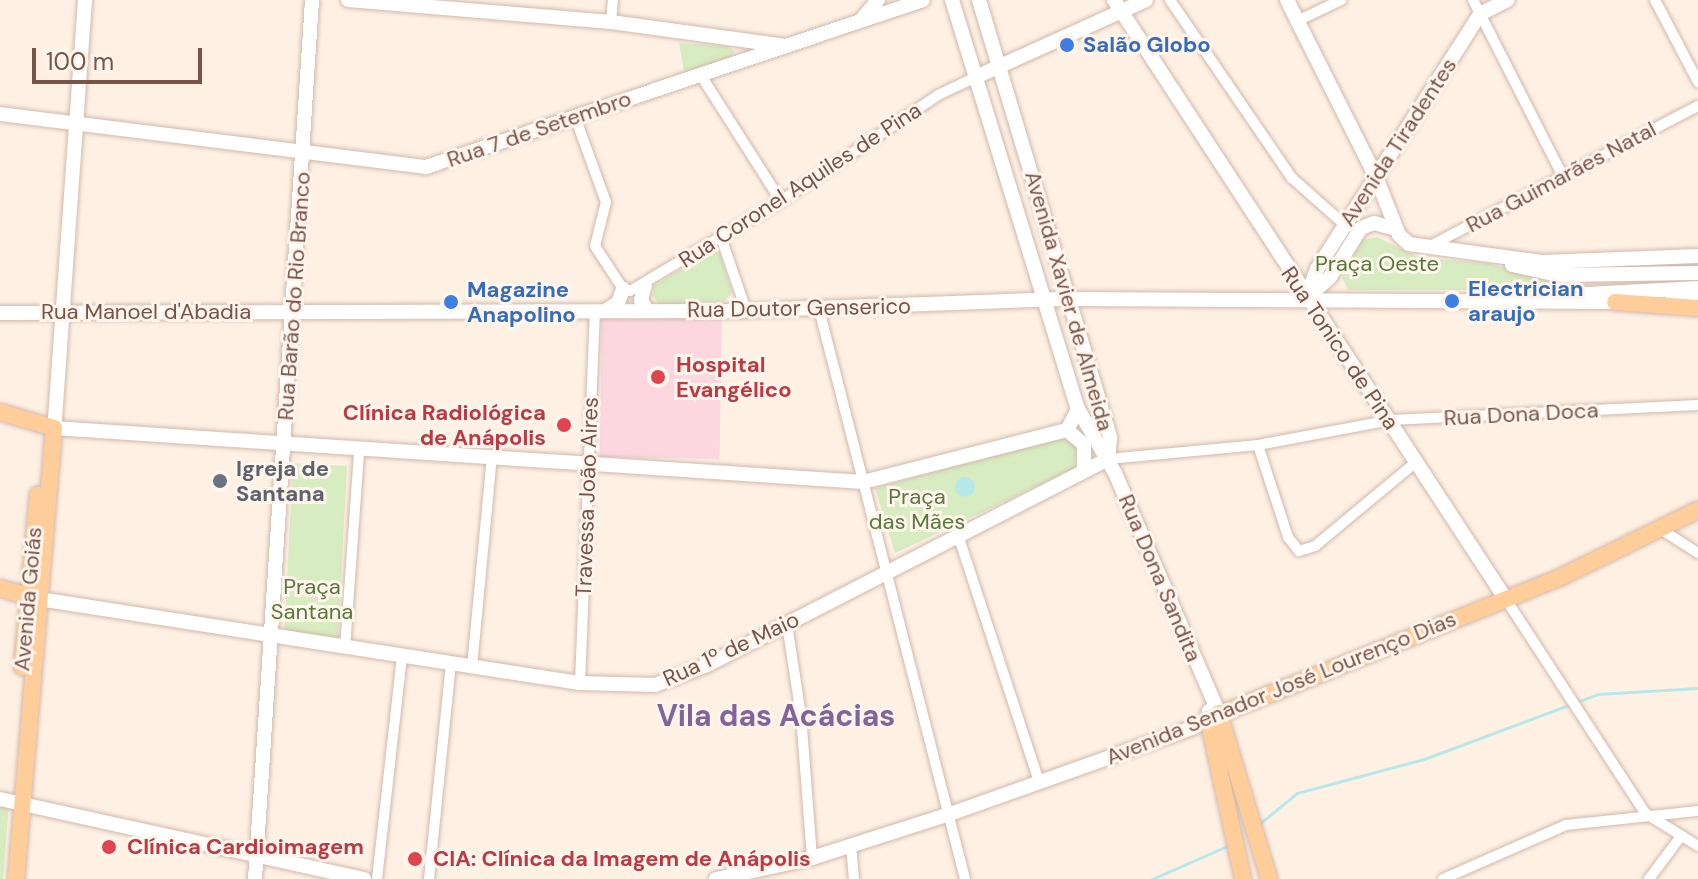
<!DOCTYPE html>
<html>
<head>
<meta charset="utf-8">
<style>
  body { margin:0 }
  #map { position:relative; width:1698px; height:879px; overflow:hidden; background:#fef1e4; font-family:"DM Sans",sans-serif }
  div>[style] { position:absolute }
  .medical>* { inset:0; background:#fcd7e0; transform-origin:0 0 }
  .green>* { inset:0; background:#d8ecc1; transform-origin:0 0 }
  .water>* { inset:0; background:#b7e8e9 }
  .round { border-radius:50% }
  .stream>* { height:3px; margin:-1.5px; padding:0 1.5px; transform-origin:1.5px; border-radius:1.5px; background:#b7e8e9 }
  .roads { filter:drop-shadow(0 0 2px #d2b9ac) drop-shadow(0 0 2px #d2b9ac) }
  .street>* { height:10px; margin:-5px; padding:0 5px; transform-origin:5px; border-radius:5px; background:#fff }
  .secondary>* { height:14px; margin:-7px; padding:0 7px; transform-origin:7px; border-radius:7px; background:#fff }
  .primary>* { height:16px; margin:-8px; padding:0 8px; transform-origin:8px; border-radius:8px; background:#ffcd9a }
  .dots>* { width:22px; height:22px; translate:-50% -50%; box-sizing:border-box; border:4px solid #fff5ec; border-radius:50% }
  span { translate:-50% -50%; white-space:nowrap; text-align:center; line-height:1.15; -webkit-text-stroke:6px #fff5ec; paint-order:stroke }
  .shop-label { font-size:22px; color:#366cbe; font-weight:700 }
  .left { translate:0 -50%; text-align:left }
  .street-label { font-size:22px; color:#785348 }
  .park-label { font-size:22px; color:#56793c }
  .health-label { font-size:22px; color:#be3a42; font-weight:700 }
  .right { translate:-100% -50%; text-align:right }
  .worship-label { font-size:22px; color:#5b616d; font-weight:700 }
  .district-label { font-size:30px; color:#82639c; font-weight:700 }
  .scale { position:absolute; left:32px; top:48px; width:170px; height:36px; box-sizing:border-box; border:4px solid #785348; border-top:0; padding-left:10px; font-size:24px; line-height:28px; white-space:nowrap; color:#785348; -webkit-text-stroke:6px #fff5ec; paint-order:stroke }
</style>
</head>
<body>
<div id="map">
  <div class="medical">
    <div style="left:602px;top:316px;width:120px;height:141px;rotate:1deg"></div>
  </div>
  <div class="green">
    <div style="clip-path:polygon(679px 43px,727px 46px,735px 51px,728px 60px,684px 71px)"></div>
    <div style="clip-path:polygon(1377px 237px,1420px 258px,1488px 263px,1567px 285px,1554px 290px,1348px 290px,1342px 278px,1362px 240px)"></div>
    <div style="clip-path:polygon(713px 251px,720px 252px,732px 293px,725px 301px,660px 305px,652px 295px,654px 285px)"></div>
    <div style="clip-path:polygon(1067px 436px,1077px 443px,1074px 469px,895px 553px,875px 488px)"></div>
    <div style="left:347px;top:466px;width:173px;height:54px;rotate:93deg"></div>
    <div style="clip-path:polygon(0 801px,9px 803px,3px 879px,0 879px)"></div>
  </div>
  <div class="water">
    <div class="round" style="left:955px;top:477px;width:20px;height:20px"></div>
  </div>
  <div class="stream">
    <div style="left:1258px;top:825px;width:50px;rotate:-39.4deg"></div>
    <div style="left:1297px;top:793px;width:131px;rotate:-15deg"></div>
    <div style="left:1424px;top:759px;width:186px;rotate:-20.5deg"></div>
    <div style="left:1598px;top:694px;width:100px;rotate:-3.4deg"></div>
    <div style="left:1152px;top:879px;width:84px;rotate:-23.8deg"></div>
  </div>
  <div class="roads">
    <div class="street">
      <div style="left:1170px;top:0;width:216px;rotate:55.6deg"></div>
      <div style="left:1292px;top:178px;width:71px;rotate:41.6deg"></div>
      <div style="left:1473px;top:0;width:196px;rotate:63deg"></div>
      <div style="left:1655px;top:0;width:93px;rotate:62.3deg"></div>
      <div style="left:1297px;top:21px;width:49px;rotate:-25.5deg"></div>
      <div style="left:611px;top:22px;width:22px;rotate:-85deg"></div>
      <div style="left:700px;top:74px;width:151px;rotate:57.5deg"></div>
      <div style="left:575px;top:117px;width:90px;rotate:70deg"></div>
      <div style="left:606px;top:202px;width:45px;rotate:104deg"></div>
      <div style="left:595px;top:246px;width:51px;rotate:56.9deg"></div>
      <div style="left:623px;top:289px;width:7px;rotate:16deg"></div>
      <div style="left:630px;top:291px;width:176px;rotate:-30.8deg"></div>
      <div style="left:781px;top:201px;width:189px;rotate:-34deg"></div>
      <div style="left:938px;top:95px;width:44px;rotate:-25.4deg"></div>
      <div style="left:721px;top:237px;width:77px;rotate:71.1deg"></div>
      <div style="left:1430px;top:246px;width:302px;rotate:-27.6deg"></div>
      <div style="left:819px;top:309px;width:588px;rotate:75.63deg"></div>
      <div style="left:1258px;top:445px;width:97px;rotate:71.9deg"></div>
      <div style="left:1288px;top:537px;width:18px;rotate:52deg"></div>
      <div style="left:1299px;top:551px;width:17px;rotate:-17deg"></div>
      <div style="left:1315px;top:546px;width:130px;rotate:-39.7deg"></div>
      <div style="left:1108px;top:459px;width:151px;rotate:-5.3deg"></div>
      <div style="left:1258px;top:445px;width:135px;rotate:-10.6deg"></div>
      <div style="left:1391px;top:420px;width:307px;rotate:-2.8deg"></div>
      <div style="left:1662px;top:530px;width:43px;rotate:32.6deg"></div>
      <div style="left:958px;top:535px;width:260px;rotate:71.8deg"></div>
      <div style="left:1505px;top:598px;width:257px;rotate:56.9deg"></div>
      <div style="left:1645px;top:813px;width:62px;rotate:31.9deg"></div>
      <div style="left:787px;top:624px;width:92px;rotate:81.3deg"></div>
      <div style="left:801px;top:715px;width:143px;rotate:85.6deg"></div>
      <div style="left:345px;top:648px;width:196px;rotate:-85.9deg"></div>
      <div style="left:472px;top:667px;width:211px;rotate:-84.6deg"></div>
      <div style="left:580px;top:683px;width:372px;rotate:-87.7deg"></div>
      <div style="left:851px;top:845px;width:34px;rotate:85deg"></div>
      <div style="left:377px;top:879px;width:223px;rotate:-83.6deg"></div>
      <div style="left:429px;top:879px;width:216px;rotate:-84.2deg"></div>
      <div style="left:1443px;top:879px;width:134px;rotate:-23.7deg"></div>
      <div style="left:1566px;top:825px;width:133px;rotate:-6.1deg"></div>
      <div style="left:1649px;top:879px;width:54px;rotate:-53.3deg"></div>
    </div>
    <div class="secondary">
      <div style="left:85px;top:0;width:429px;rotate:94.1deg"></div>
      <div style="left:54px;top:428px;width:811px;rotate:3.82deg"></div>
      <div style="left:863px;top:482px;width:211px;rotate:-14.3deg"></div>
      <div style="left:1067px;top:430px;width:24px;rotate:-62deg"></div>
      <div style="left:348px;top:0;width:264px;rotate:4.8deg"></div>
      <div style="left:611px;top:22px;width:171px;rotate:7.8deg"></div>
      <div style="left:952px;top:0;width:428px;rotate:72.9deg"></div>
      <div style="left:1078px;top:409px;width:74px;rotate:60deg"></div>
      <div style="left:1115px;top:473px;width:262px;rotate:66.6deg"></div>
      <div style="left:979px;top:0;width:457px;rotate:73.3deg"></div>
      <div style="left:1110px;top:438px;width:21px;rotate:95deg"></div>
      <div style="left:1114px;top:0;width:714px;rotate:56.82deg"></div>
      <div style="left:1287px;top:0;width:198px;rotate:63.3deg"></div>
      <div style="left:1376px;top:177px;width:62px;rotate:68.4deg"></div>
      <div style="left:1399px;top:235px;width:13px;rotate:42deg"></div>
      <div style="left:1409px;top:244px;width:134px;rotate:7.7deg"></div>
      <div style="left:1542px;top:262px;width:156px;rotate:-2.2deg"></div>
      <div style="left:862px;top:19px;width:25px;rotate:-50deg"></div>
      <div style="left:978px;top:76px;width:184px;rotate:-24.3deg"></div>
      <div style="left:0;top:114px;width:429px;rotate:7.1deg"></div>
      <div style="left:426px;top:167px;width:524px;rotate:-18.57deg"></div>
      <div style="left:1512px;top:265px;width:47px;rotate:12.3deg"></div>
      <div style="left:1558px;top:275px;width:140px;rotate:-0.8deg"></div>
      <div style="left:645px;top:285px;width:16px;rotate:105deg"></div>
      <div style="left:641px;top:300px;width:13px;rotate:61deg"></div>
      <div style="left:1309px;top:296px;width:28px;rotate:-42deg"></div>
      <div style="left:1330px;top:277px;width:58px;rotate:-57.7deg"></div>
      <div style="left:1361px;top:228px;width:14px;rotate:-21deg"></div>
      <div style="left:1374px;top:223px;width:23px;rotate:15deg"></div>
      <div style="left:1551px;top:296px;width:147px;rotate:-3.1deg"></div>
      <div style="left:1306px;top:299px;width:32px;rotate:-70deg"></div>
      <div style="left:1317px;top:269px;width:303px;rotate:-57.4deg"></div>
      <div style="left:1480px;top:14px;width:31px;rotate:-27deg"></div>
      <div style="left:1672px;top:300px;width:26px;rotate:-2deg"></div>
      <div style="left:605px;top:311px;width:15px;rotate:-32deg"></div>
      <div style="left:618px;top:303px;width:15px;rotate:-70deg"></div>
      <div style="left:0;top:313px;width:735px;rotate:-0.16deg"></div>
      <div style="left:735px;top:311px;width:333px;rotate:-2.1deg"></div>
      <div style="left:1068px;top:299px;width:555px;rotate:0.31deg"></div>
      <div style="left:1067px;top:430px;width:23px;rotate:41deg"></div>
      <div style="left:1084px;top:445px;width:24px;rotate:90deg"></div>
      <div style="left:39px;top:599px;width:547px;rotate:8.83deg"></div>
      <div style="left:580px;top:683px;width:75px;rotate:1.5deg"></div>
      <div style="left:655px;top:685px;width:56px;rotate:-21deg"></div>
      <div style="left:707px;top:665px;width:451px;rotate:-27.2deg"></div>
      <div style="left:0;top:799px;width:373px;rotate:12.4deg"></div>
      <div style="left:255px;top:879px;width:881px;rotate:-86.29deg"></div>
      <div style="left:716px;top:879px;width:98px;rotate:-12.3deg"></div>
      <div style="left:812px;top:858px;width:145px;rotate:-17.7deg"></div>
      <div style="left:950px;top:814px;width:257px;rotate:-19.6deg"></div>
      <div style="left:1192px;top:728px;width:18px;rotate:-29deg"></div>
      <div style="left:1208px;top:719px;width:8px;rotate:-83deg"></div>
    </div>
    <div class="primary">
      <div style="left:1615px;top:302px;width:83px;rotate:4.1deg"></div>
      <div style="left:0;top:412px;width:56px;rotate:16.5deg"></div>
      <div style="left:54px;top:428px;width:453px;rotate:94.8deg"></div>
      <div style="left:0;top:588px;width:39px;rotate:17deg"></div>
      <div style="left:22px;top:667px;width:173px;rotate:-84.7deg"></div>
      <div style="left:1219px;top:713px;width:173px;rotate:73.2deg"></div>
      <div style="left:1243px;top:879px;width:164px;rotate:-102.3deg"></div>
      <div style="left:1208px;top:719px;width:383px;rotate:-21.9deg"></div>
      <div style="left:1563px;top:576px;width:150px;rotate:-26.1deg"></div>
    </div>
  </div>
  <div class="dots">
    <div style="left:1067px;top:45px;background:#3f7fe0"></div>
    <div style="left:1452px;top:301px;background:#3f7fe0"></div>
    <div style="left:451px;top:302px;background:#3f7fe0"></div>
    <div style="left:658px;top:377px;background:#e0444e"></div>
    <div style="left:564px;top:425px;background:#e0444e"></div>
    <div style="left:220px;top:481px;background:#6b7280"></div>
    <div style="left:109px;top:847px;background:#e0444e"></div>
    <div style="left:415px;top:859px;background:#e0444e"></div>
  </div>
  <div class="shop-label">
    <span class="left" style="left:1083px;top:45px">Salão Globo</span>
    <span class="left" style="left:1468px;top:301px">Electrician<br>araujo</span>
    <span class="left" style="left:467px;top:302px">Magazine<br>Anapolino</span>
  </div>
  <div class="street-label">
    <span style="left:539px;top:129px;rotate:-19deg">Rua 7 de Setembro</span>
    <span style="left:1398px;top:142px;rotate:-57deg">Avenida Tiradentes</span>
    <span style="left:1561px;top:177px;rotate:-28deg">Rua Guimarães Natal</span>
    <span style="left:800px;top:185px;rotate:-33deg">Rua Coronel Aquiles de Pina</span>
    <span style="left:294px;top:296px;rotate:-86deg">Rua Barão do Rio Branco</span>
    <span style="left:1069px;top:301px;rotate:74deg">Avenida Xavier de Almeida</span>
    <span style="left:799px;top:308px;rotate:-1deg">Rua Doutor Genserico</span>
    <span style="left:146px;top:312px">Rua Manoel d'Abadia</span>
    <span style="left:1340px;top:348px;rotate:56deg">Rua Tonico de Pina</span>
    <span style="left:1521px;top:414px;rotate:-3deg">Rua Dona Doca</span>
    <span style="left:587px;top:497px;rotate:-88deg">Travessa João Aires</span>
    <span style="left:1160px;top:578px;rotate:67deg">Rua Dona Sandita</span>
    <span style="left:28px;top:599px;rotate:-85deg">Avenida Goiás</span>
    <span style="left:731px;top:649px;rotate:-25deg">Rua 1º de Maio</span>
    <span style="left:1281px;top:688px;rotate:-22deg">Avenida Senador José Lourenço Dias</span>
  </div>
  <div class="park-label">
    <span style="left:1377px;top:264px">Praça Oeste</span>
    <span style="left:917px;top:509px">Praça<br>das Mães</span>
    <span style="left:312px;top:599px">Praça<br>Santana</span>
  </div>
  <div class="health-label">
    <span class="left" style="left:676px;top:377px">Hospital<br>Evangélico</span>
    <span class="right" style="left:546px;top:425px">Clínica Radiológica<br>de Anápolis</span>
    <span class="left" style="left:127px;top:847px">Clínica Cardioimagem</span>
    <span class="left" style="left:433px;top:859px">CIA: Clínica da Imagem de Anápolis</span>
  </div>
  <div class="worship-label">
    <span class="left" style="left:236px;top:481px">Igreja de<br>Santana</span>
  </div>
  <div class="district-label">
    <span style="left:776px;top:716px">Vila das Acácias</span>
  </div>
  <div class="scale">100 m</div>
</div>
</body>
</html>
